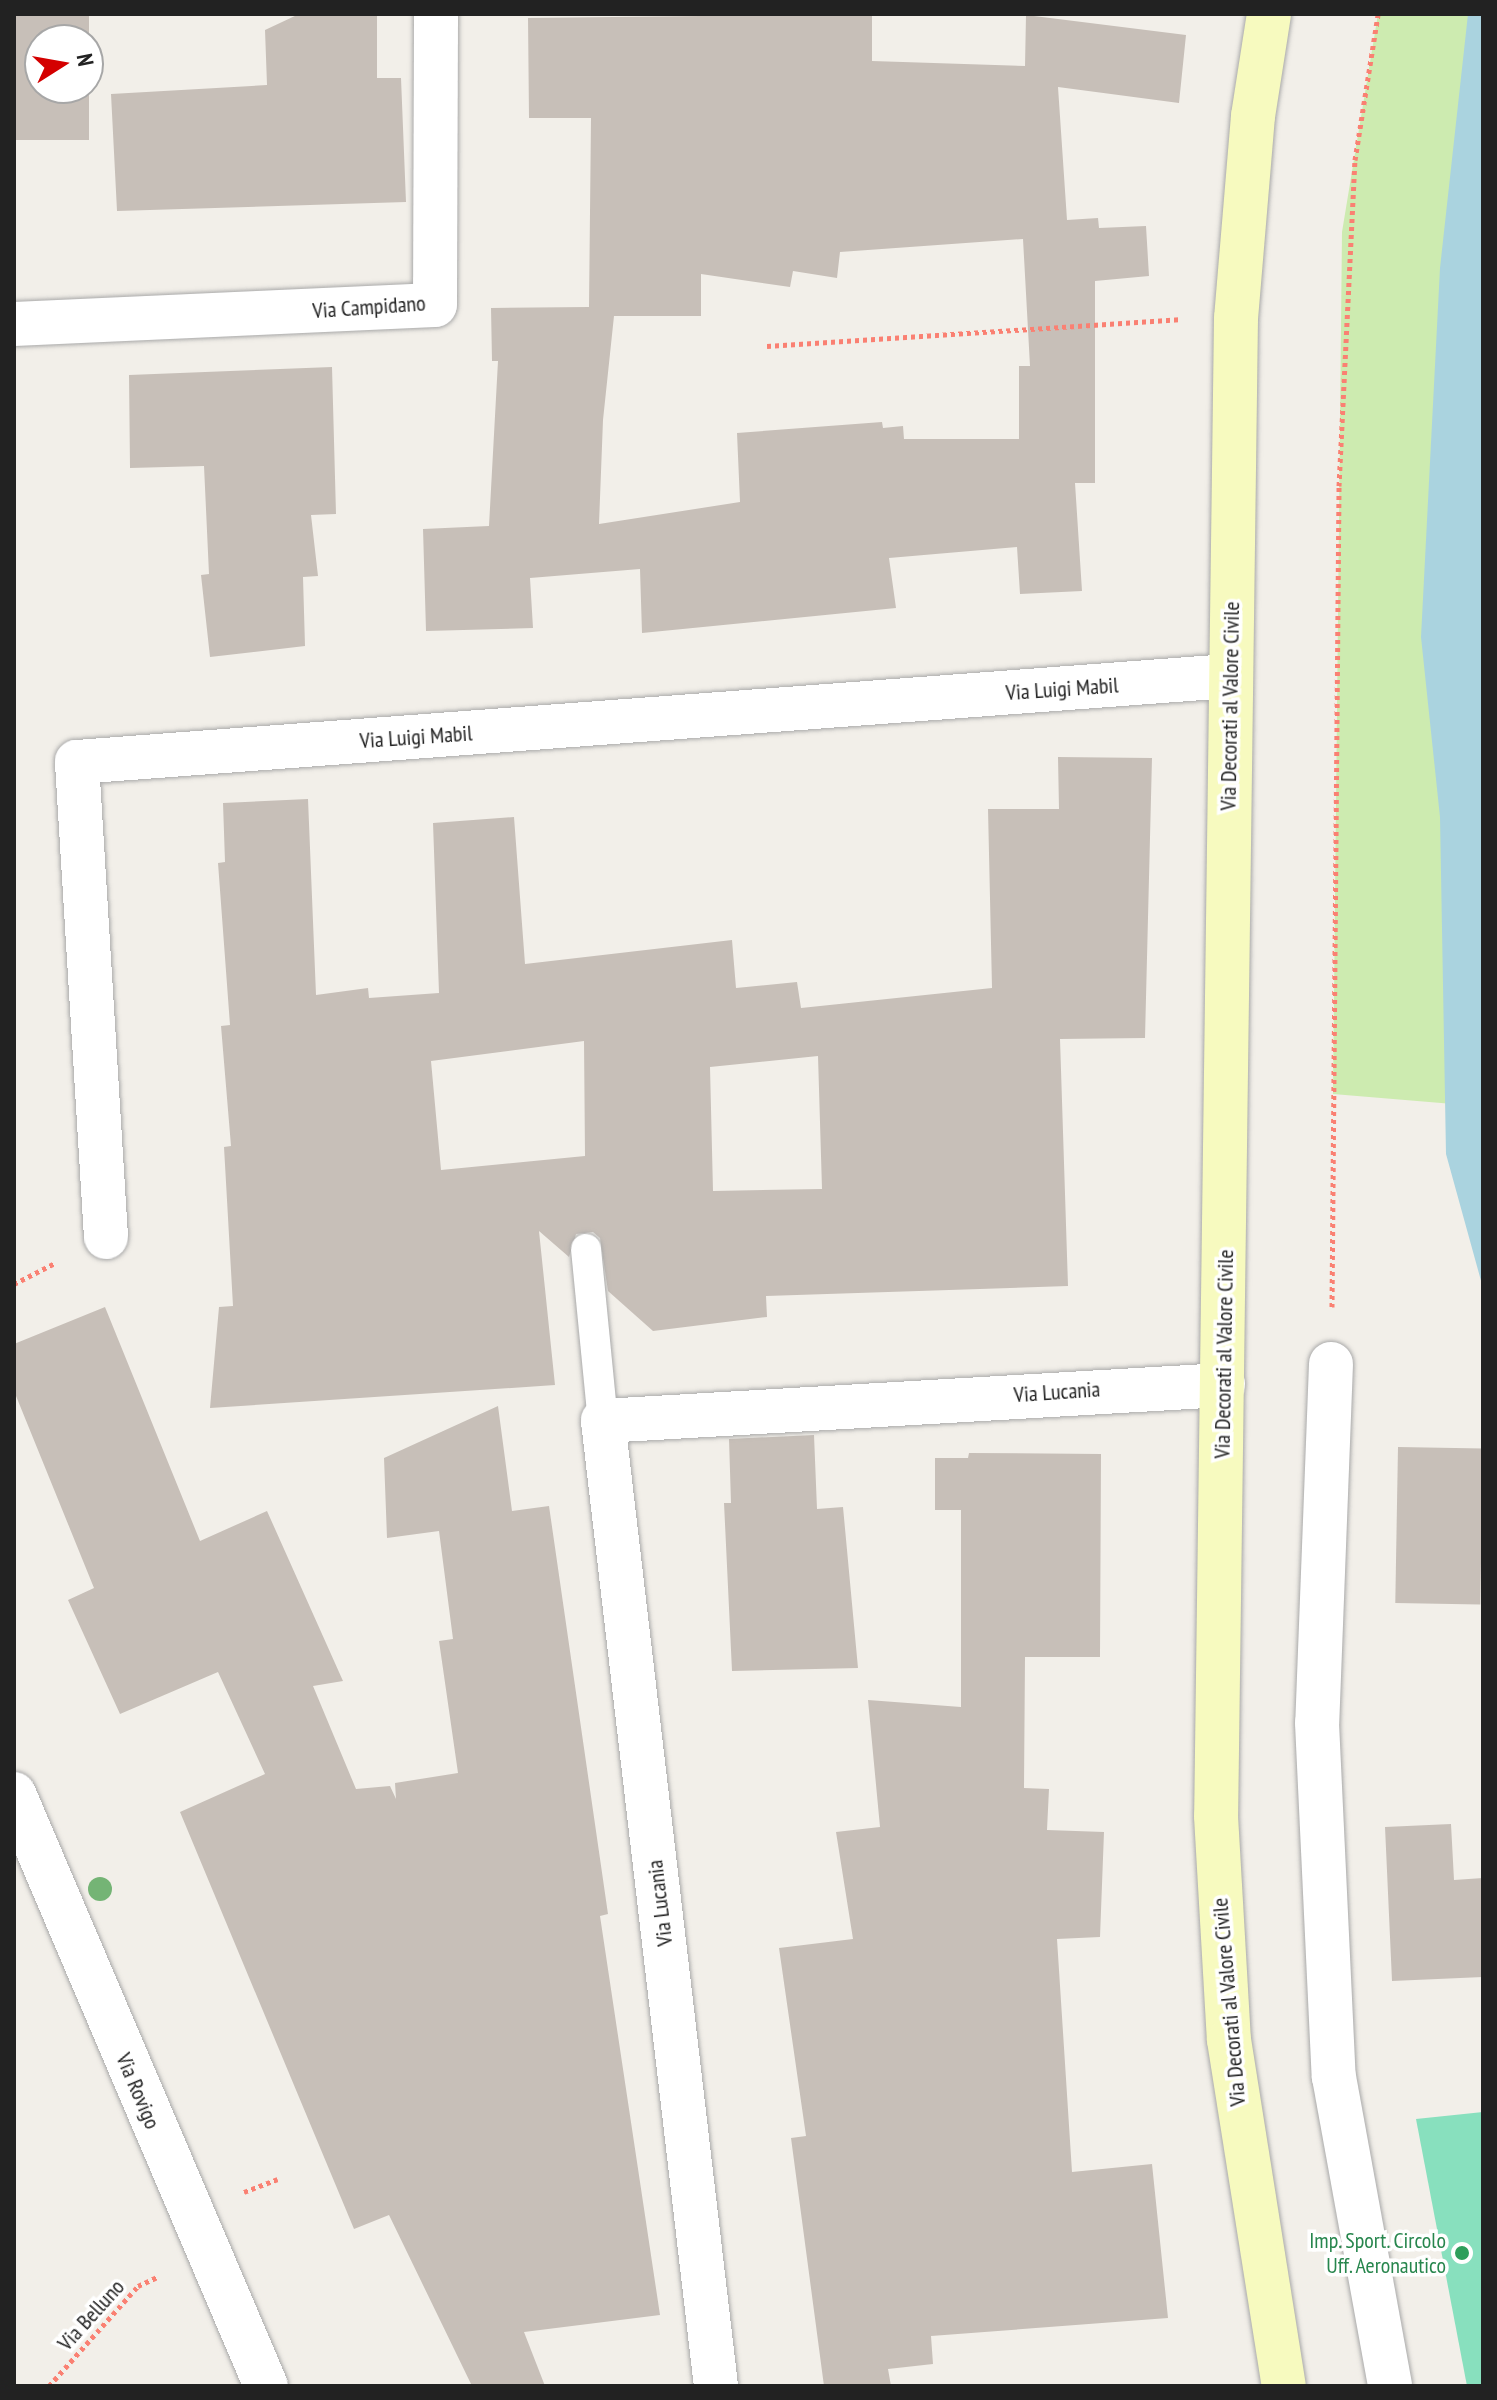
<!DOCTYPE html>
<html>
<head>
<meta charset="utf-8">
<style>
  body { margin:0 }
  #map { position:relative; width:1497px; height:2400px; overflow:hidden; background:#f2efe9; font-family:"PT Sans Narrow",sans-serif }
  div>[style] { position:absolute }
  .grass>* { inset:0; background:#cdebb0 }
  .pitch>* { inset:0; background:#88e0be }
  .water>* { inset:0; background:#aad3df }
  .building>* { inset:0; background:#c7bfb8; transform-origin:0 0 }
  .path>* { height:5px; margin-top:-2.5px; transform-origin:0; background:repeating-linear-gradient(90deg,#fa8072 0 4px,transparent 0 8px) }
  .roads { filter:drop-shadow(0 0 2px #a9a9a9) drop-shadow(0 0 2px #a9a9a9) }
  .lane>* { height:30px; margin:-15px; padding:0 15px; transform-origin:15px; border-radius:15px; background:#fff }
  .street>* { height:44px; margin:-22px; padding:0 22px; transform-origin:22px; border-radius:22px; background:#fff }
  .secondary>* { height:44px; margin:-22px; padding:0 22px; transform-origin:22px; border-radius:22px; background:#f7fabf }
  .trees>* { width:24px; height:24px; margin:-12px; border-radius:50%; background:#74b475 }
  .dots>* { width:22px; height:22px; translate:-50% -50%; box-sizing:border-box; border:4px solid #fff; border-radius:50% }
  span { translate:-50% -50%; white-space:nowrap; text-align:center; line-height:1.15; -webkit-text-stroke:7px #fff; paint-order:stroke }
  .street-label { font-size:22px; color:#222 }
  .leisure-label { font-size:22px; color:#27864d }
  .right { translate:-100% -50%; text-align:right }
  .frame { position:absolute; inset:0; border:16px solid #222; pointer-events:none }
  .north { position:absolute; left:24px; top:24px; width:80px; height:80px; box-sizing:border-box; background:#fff; border:2px solid #a7a7a7; border-radius:50%; rotate:79deg; font-size:22px; font-weight:700; line-height:32px; text-align:center; color:#222 }
  .north::after { content:''; display:block; margin:auto; width:28px; height:36px; background:#d40000; clip-path:polygon(50% 0,100% 100%,50% 72%,0 100%) }
</style>
</head>
<body>
<div id="map">
  <div class="grass">
    <div style="clip-path:polygon(1378px 14px,1483px 14px,1465px 1105px,1333px 1094px,1342px 232px)"></div>
  </div>
  <div class="pitch">
    <div style="clip-path:polygon(1483px 2112px,1483px 2386px,1467px 2386px,1416px 2119px)"></div>
  </div>
  <div class="water">
    <div style="clip-path:polygon(1468px 14px,1483px 14px,1483px 1288px,1446px 1154px,1440px 817px,1421px 637px,1440px 268px)"></div>
  </div>
  <div class="building">
    <div style="clip-path:polygon(377px 14px,377px 78px,401px 78px,406px 202px,117px 211px,111px 94px,267px 85px,265px 30px,297px 15px)"></div>
    <div style="clip-path:polygon(evenodd,872px 14px,872px 61px,1025px 66px,1026px 15px,1186px 35px,1179px 103px,1058px 87px,1067px 220px,1098px 218px,1099px 228px,1146px 226px,1149px 276px,1095px 281px,1095px 483px,1075px 483px,1082px 591px,1020px 594px,1017px 547px,889px 558px,896px 608px,642px 633px,640px 569px,530px 578px,533px 628px,426px 631px,423px 529px,489px 526px,498px 361px,492px 361px,491px 308px,589px 307px,591px 118px,529px 118px,528px 18px,872px 14px,1023px 239px,1030px 366px,1019px 366px,1019px 439px,904px 439px,903px 426px,883px 428px,882px 422px,737px 433px,740px 502px,599px 524px,603px 420px,614px 316px,701px 316px,701px 274px,790px 287px,793px 271px,837px 278px,840px 252px,1023px 239px)"></div>
    <div style="clip-path:polygon(evenodd,14px 15px,89px 15px,89px 140px,14px 140px,14px 15px,40px 40px,88px 40px,88px 88px,40px 88px,40px 40px)"></div>
    <div style="clip-path:polygon(332px 367px,336px 514px,311px 515px,318px 576px,303px 577px,305px 646px,210px 657px,201px 575px,209px 574px,204px 466px,130px 468px,129px 375px)"></div>
    <div style="clip-path:polygon(evenodd,1058px 757px,1152px 758px,1145px 1038px,1060px 1039px,1068px 1286px,766px 1296px,767px 1317px,653px 1331px,608px 1291px,600px 1238px,593px 1232px,576px 1234px,569px 1257px,539px 1231px,555px 1385px,210px 1408px,219px 1307px,233px 1306px,224px 1147px,231px 1146px,221px 1026px,230px 1025px,218px 863px,225px 862px,223px 803px,308px 799px,316px 995px,368px 988px,369px 998px,439px 993px,433px 823px,514px 817px,525px 964px,732px 940px,736px 988px,797px 982px,801px 1008px,992px 988px,988px 809px,1059px 809px,1058px 757px,584px 1041px,585px 1156px,441px 1170px,431px 1061px,584px 1041px,1058px 757px,818px 1056px,822px 1189px,713px 1191px,710px 1067px,818px 1056px)"></div>
    <div style="clip-path:polygon(105px 1307px,200px 1541px,267px 1511px,343px 1681px,313px 1686px,356px 1789px,390px 1786px,396px 1799px,395px 1783px,458px 1773px,439px 1641px,453px 1639px,439px 1531px,387px 1538px,384px 1458px,498px 1406px,512px 1511px,549px 1506px,608px 1914px,600px 1916px,660px 2315px,524px 2332px,545px 2386px,472px 2386px,389px 2215px,354px 2229px,180px 1812px,265px 1774px,218px 1672px,120px 1714px,68px 1600px,94px 1588px,14px 1391px,14px 1344px)"></div>
    <div style="clip-path:polygon(814px 1435px,817px 1509px,843px 1507px,858px 1668px,732px 1671px,724px 1503px,731px 1503px,729px 1439px)"></div>
    <div style="left:1398px;top:1447px;width:85px;height:156px;rotate:1deg"></div>
    <div style="clip-path:polygon(969px 1453px,1101px 1454px,1100px 1657px,1025px 1657px,1024px 1788px,1049px 1789px,1047px 1830px,1104px 1832px,1100px 1937px,1057px 1939px,1072px 2172px,1152px 2164px,1168px 2318px,931px 2336px,933px 2364px,888px 2369px,891px 2386px,824px 2386px,791px 2138px,806px 2136px,779px 1948px,853px 1939px,836px 1832px,880px 1827px,868px 1700px,961px 1707px,961px 1510px,935px 1510px,935px 1458px,968px 1458px)"></div>
    <div style="clip-path:polygon(1451px 1824px,1454px 1880px,1483px 1878px,1483px 1977px,1392px 1981px,1385px 1827px)"></div>
  </div>
  <div class="path">
    <div style="left:767px;top:346px;width:413px;rotate:-3.7deg"></div>
    <div style="left:14px;top:1284px;width:46px;rotate:-27.1deg"></div>
    <div style="left:1332px;top:1307px;width:821px;rotate:-89.51deg"></div>
    <div style="left:1339px;top:486px;width:326px;rotate:-87.2deg"></div>
    <div style="left:1355px;top:160px;width:148px;rotate:-81deg"></div>
    <div style="left:244px;top:2192px;width:36px;rotate:-21deg"></div>
    <div style="left:49px;top:2386px;width:134px;rotate:-48.3deg"></div>
    <div style="left:138px;top:2286px;width:21px;rotate:-25deg"></div>
  </div>
  <div class="roads">
    <div class="lane">
      <div style="left:586px;top:1249px;width:173px;rotate:84.4deg"></div>
    </div>
    <div class="street">
      <div style="left:14px;top:324px;width:421px;rotate:-2.6deg"></div>
      <div style="left:435px;top:305px;width:291px;rotate:-89.8deg"></div>
      <div style="left:106px;top:1237px;width:476px;rotate:-93.5deg"></div>
      <div style="left:77px;top:762px;width:1156px;rotate:-4.27deg"></div>
      <div style="left:1331px;top:1364px;width:359px;rotate:92.2deg"></div>
      <div style="left:1317px;top:1723px;width:354px;rotate:87.3deg"></div>
      <div style="left:1334px;top:2077px;width:314px;rotate:79.7deg"></div>
      <div style="left:14px;top:1794px;width:643px;rotate:66.94deg"></div>
      <div style="left:716px;top:2386px;width:972px;rotate:-96.68deg"></div>
      <div style="left:603px;top:1421px;width:621px;rotate:-3.32deg"></div>
    </div>
    <div class="secondary">
      <div style="left:1269px;top:14px;width:103px;rotate:98.9deg"></div>
      <div style="left:1253px;top:116px;width:203px;rotate:94.8deg"></div>
      <div style="left:1236px;top:318px;width:1498px;rotate:90.76deg"></div>
      <div style="left:1216px;top:1816px;width:224px;rotate:86.7deg"></div>
      <div style="left:1229px;top:2040px;width:350px;rotate:81deg"></div>
    </div>
  </div>
  <div class="trees">
    <div style="left:100px;top:1889px"></div>
  </div>
  <div class="dots">
    <div style="left:1462px;top:2253px;background:#2e9e5b"></div>
  </div>
  <div class="street-label">
    <span style="left:369px;top:307px;rotate:-4deg">Via Campidano</span>
    <span style="left:1062px;top:689px;rotate:-4deg">Via Luigi Mabil</span>
    <span style="left:1230px;top:706px;rotate:-89deg">Via Decorati al Valore Civile</span>
    <span style="left:416px;top:737px;rotate:-4deg">Via Luigi Mabil</span>
    <span style="left:1224px;top:1354px;rotate:-89deg">Via Decorati al Valore Civile</span>
    <span style="left:1057px;top:1392px;rotate:-4deg">Via Lucania</span>
    <span style="left:660px;top:1903px;rotate:-97deg">Via Lucania</span>
    <span style="left:1229px;top:2002px;rotate:-95deg">Via Decorati al Valore Civile</span>
    <span style="left:138px;top:2091px;rotate:67deg">Via Rovigo</span>
    <span style="left:91px;top:2315px;rotate:-48deg">Via Belluno</span>
  </div>
  <div class="leisure-label">
    <span class="right" style="left:1446px;top:2253px">Imp. Sport. Circolo<br>Uff. Aeronautico</span>
  </div>
  <div class="frame"></div>
  <div class="north">N</div>
</div>
</body>
</html>
